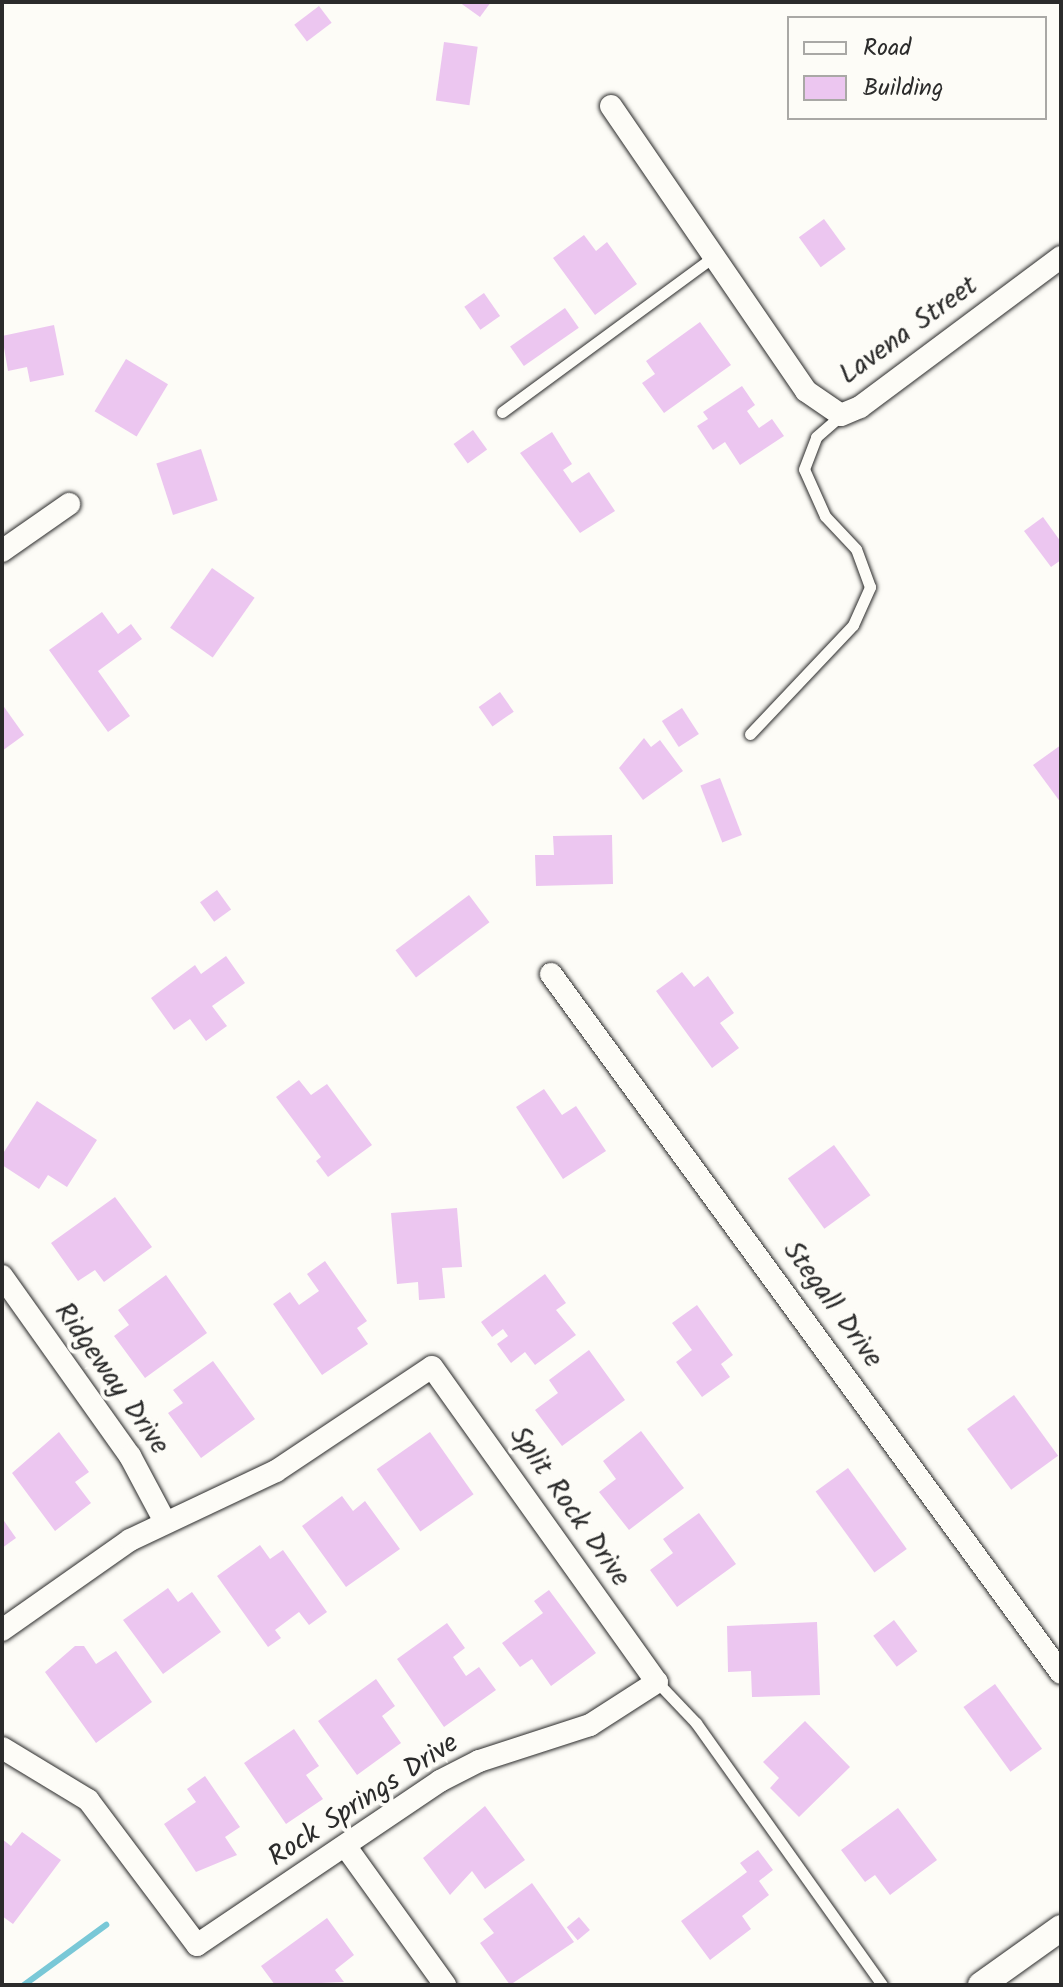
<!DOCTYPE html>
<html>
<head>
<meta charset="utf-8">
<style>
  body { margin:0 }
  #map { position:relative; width:1063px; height:1987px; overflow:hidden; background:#fdfcf7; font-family:Kalam,sans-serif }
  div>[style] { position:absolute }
  .stream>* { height:6px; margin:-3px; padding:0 3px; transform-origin:3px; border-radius:3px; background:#79c8d7 }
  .building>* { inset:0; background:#ecc6f0; transform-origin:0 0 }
  .roads { filter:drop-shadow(0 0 2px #2b2b2b) drop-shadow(0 0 2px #2b2b2b) }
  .service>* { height:11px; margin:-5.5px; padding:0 5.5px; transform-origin:5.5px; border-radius:5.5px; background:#fdfcf7 }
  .minor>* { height:22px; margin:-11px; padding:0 11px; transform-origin:11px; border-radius:11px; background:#fdfcf7 }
  .tertiary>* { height:26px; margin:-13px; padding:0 13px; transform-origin:13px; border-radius:13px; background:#fdfcf7 }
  span { translate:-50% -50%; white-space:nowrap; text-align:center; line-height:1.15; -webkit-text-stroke:8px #fdfcf7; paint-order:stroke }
  .street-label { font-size:28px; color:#2b2b2b }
  .frame { position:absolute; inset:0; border:4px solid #2b2b2b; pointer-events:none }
  .legend { position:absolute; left:787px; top:16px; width:260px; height:104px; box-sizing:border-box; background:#fdfcf7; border:2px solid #a9a8a5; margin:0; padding:10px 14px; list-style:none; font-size:24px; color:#2b2b2b }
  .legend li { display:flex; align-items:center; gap:16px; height:40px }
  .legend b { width:40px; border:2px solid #a9a8a5 }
</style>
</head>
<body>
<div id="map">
  <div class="stream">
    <div style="left:24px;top:1985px;width:102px;rotate:-36.2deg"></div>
  </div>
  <div class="building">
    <div style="clip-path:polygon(459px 2px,491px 2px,480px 17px)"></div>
    <div style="left:319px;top:6px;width:21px;height:31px;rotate:53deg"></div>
    <div style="left:444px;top:42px;width:34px;height:59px;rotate:8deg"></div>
    <div style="left:824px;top:219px;width:37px;height:31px;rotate:54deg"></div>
    <div style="clip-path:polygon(584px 235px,596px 251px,607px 242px,637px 284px,595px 315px,553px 258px)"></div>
    <div style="left:484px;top:293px;width:28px;height:24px;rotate:55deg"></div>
    <div style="left:565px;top:308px;width:24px;height:67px;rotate:55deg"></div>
    <div style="clip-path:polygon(700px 322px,731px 365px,664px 413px,642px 383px,655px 374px,646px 361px)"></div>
    <div style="clip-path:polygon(54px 325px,64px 375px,30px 382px,27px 367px,8px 371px,2px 336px)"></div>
    <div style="left:126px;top:359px;width:49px;height:61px;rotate:31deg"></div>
    <div style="clip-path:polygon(742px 386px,755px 405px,747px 411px,759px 428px,772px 419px,784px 436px,740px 465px,725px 442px,713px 450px,697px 426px,708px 419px,703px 412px)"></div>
    <div style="left:473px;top:430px;width:24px;height:24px;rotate:54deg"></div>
    <div style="clip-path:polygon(552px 432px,572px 464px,563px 470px,572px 483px,589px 472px,615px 511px,580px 533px,520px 453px)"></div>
    <div style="left:201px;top:449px;width:54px;height:47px;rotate:72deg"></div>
    <div style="clip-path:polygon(1043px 517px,1061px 542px,1061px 560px,1051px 567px,1024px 531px)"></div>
    <div style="left:212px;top:568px;width:52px;height:73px;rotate:35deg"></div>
    <div style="clip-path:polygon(102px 612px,118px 634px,131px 624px,142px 639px,98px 671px,130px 716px,108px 732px,49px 650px)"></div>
    <div style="left:500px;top:692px;width:24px;height:26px;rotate:55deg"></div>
    <div style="clip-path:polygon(2px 704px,24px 735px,2px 751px)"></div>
    <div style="left:682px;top:708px;width:31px;height:24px;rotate:57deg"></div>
    <div style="clip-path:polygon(644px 738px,651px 747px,660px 740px,683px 771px,643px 800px,619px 768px)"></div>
    <div style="clip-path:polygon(1061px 745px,1061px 803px,1033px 765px)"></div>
    <div style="left:720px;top:778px;width:61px;height:21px;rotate:69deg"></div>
    <div style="clip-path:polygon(612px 835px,613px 884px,536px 886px,535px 855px,554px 855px,553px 836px)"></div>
    <div style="left:217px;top:890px;width:24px;height:21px;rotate:54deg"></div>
    <div style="left:469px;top:895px;width:34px;height:92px;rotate:53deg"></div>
    <div style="clip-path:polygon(226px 956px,245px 983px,212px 1006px,227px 1026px,206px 1041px,190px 1019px,174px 1030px,151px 998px,195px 965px,201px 974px)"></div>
    <div style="clip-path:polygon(682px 972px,694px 987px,708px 976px,734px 1013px,720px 1023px,739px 1048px,712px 1068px,656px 991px)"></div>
    <div style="clip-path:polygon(299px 1080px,311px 1095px,327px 1084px,372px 1145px,328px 1177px,316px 1161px,321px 1157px,276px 1097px)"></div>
    <div style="clip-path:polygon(544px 1089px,562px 1115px,576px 1106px,606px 1151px,563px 1179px,516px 1107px)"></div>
    <div style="clip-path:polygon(37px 1101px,97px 1140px,67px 1187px,48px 1175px,39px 1189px,2px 1165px,2px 1155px)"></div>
    <div style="left:834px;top:1145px;width:62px;height:57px;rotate:54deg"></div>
    <div style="clip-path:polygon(115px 1197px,152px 1247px,104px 1282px,95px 1270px,78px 1281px,51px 1243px)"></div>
    <div style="clip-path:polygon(457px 1208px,462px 1267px,442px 1268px,445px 1298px,419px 1300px,418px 1282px,397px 1284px,391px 1213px)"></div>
    <div style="clip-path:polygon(325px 1261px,367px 1321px,357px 1328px,368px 1344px,322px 1375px,273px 1304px,290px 1292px,299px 1305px,319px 1291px,307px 1274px)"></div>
    <div style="clip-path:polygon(545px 1274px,566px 1303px,556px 1310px,576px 1335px,535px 1365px,525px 1352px,511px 1363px,497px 1344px,508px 1336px,503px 1329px,492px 1337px,481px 1322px)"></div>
    <div style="clip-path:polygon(166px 1275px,207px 1333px,145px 1378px,114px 1336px,129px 1325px,118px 1310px)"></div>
    <div style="clip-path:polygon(697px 1305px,733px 1355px,721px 1364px,730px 1377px,702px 1397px,676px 1362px,692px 1350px,672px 1323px)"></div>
    <div style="clip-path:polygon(589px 1350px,625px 1400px,562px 1446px,535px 1410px,558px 1393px,549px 1380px)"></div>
    <div style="clip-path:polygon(213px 1361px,255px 1419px,201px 1458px,168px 1413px,183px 1403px,173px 1390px)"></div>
    <div style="left:1014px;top:1395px;width:75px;height:58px;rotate:54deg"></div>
    <div style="clip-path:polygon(641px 1431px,684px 1488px,629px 1530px,599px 1492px,616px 1479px,603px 1461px)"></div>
    <div style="clip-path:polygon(59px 1432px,89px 1472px,75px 1482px,91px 1503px,55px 1531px,12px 1473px)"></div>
    <div style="left:430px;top:1432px;width:76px;height:65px;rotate:55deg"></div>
    <div style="left:848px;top:1468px;width:100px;height:40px;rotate:54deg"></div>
    <div style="clip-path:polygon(342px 1496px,353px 1511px,365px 1501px,400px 1549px,346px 1587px,302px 1526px)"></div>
    <div style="clip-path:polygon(699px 1513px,736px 1564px,677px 1607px,650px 1570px,673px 1553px,663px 1539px)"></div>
    <div style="clip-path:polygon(2px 1518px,16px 1538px,2px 1548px)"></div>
    <div style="clip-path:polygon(260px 1545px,270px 1559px,283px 1550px,327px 1612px,309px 1625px,299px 1612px,275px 1630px,281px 1638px,268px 1647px,217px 1576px)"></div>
    <div style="clip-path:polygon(168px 1588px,178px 1602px,192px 1592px,221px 1632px,163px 1674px,123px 1620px)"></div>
    <div style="clip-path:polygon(549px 1590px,596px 1653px,551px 1686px,532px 1659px,520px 1667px,502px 1643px,543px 1613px,534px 1601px)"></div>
    <div style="left:894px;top:1620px;width:39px;height:26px;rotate:53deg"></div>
    <div style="clip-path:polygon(817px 1622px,820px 1695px,752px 1697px,751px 1671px,728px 1672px,727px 1626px)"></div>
    <div style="clip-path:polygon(447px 1623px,465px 1648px,453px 1657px,466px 1676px,479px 1667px,496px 1690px,444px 1727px,397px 1659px)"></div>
    <div style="clip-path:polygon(75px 1646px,84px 1646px,96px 1664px,116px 1651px,152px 1702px,96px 1743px,45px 1672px)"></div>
    <div style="clip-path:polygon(376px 1679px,395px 1706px,382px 1716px,401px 1743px,357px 1775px,318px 1721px)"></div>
    <div style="left:995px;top:1684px;width:80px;height:39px;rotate:54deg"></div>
    <div style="clip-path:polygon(805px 1721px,850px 1767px,799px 1817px,770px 1788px,779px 1778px,763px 1762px)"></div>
    <div style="clip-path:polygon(294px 1729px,319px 1766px,306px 1775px,323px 1799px,286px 1824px,244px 1763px)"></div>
    <div style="clip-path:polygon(205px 1776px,240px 1827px,225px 1837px,237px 1855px,196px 1872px,164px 1824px,196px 1802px,187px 1789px)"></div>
    <div style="clip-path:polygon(485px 1806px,525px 1860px,485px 1889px,472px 1871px,450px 1895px,423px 1858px)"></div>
    <div style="clip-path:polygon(898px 1808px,937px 1860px,890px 1895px,875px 1875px,865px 1882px,841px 1850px)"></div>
    <div style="clip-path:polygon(22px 1832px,61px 1860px,13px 1924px,2px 1916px,2px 1839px,11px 1846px)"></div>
    <div style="clip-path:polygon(758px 1850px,773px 1870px,759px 1881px,769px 1895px,742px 1916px,751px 1929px,710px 1960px,681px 1921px,747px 1872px,740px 1863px)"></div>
    <div style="clip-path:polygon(532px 1883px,574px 1942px,510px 1985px,480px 1943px,494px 1933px,483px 1919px)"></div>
    <div style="left:579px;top:1917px;width:17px;height:16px;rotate:50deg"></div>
    <div style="clip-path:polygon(327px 1918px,354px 1955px,335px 1970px,344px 1982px,275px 1985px,261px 1966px)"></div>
  </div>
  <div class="roads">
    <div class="service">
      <div style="left:502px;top:412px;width:260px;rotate:-36.3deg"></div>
      <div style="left:750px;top:734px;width:150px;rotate:-46.6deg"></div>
      <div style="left:853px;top:625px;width:42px;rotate:-65.9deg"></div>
      <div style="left:870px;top:587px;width:40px;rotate:-110.2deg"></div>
      <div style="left:856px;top:549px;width:45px;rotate:-133.2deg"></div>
      <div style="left:825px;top:516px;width:51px;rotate:-114.1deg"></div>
      <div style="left:804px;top:469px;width:34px;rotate:-69deg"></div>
      <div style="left:816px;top:437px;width:33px;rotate:-41deg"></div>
      <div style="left:657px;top:1682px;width:57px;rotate:46.4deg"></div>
      <div style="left:696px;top:1723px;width:321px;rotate:54.6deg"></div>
    </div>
    <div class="minor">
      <div style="left:611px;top:106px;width:345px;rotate:55.6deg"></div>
      <div style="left:806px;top:391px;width:42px;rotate:34.4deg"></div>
      <div style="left:841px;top:415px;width:21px;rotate:-23deg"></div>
      <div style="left:860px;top:407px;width:251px;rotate:-36.7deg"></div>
      <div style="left:2px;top:551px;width:82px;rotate:-35deg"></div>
      <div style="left:551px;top:974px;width:865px;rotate:53.88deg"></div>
      <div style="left:2px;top:1276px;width:221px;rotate:54.6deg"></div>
      <div style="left:130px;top:1456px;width:72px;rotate:62deg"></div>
      <div style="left:2px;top:1630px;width:156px;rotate:-35.1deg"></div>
      <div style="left:130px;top:1540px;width:161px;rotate:-25.3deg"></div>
      <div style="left:276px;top:1471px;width:187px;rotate:-33.7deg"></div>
      <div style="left:432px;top:1367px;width:387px;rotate:54.5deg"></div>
      <div style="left:657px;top:1682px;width:80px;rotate:147.3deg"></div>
      <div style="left:590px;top:1725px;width:117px;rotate:162deg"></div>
      <div style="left:479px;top:1761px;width:44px;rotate:152.9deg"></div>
      <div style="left:440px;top:1781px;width:293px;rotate:146deg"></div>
      <div style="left:197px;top:1945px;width:181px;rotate:-126.9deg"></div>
      <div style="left:88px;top:1800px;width:100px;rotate:-148.8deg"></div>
      <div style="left:346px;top:1847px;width:170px;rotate:54.3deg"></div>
    </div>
    <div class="tertiary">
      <div style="left:981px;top:1985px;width:98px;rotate:-35.5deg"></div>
    </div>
  </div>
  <div class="street-label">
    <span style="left:909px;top:331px;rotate:-36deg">Lavena Street</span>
    <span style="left:832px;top:1305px;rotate:54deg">Stegall Drive</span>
    <span style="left:111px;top:1379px;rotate:55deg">Ridgeway Drive</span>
    <span style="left:569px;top:1507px;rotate:55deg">Split Rock Drive</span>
    <span style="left:364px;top:1801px;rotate:-33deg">Rock Springs Drive</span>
  </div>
  <div class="frame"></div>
  <ul class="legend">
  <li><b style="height:10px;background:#fdfcf7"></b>Road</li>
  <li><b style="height:22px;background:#ecc6f0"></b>Building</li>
  </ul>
</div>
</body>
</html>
